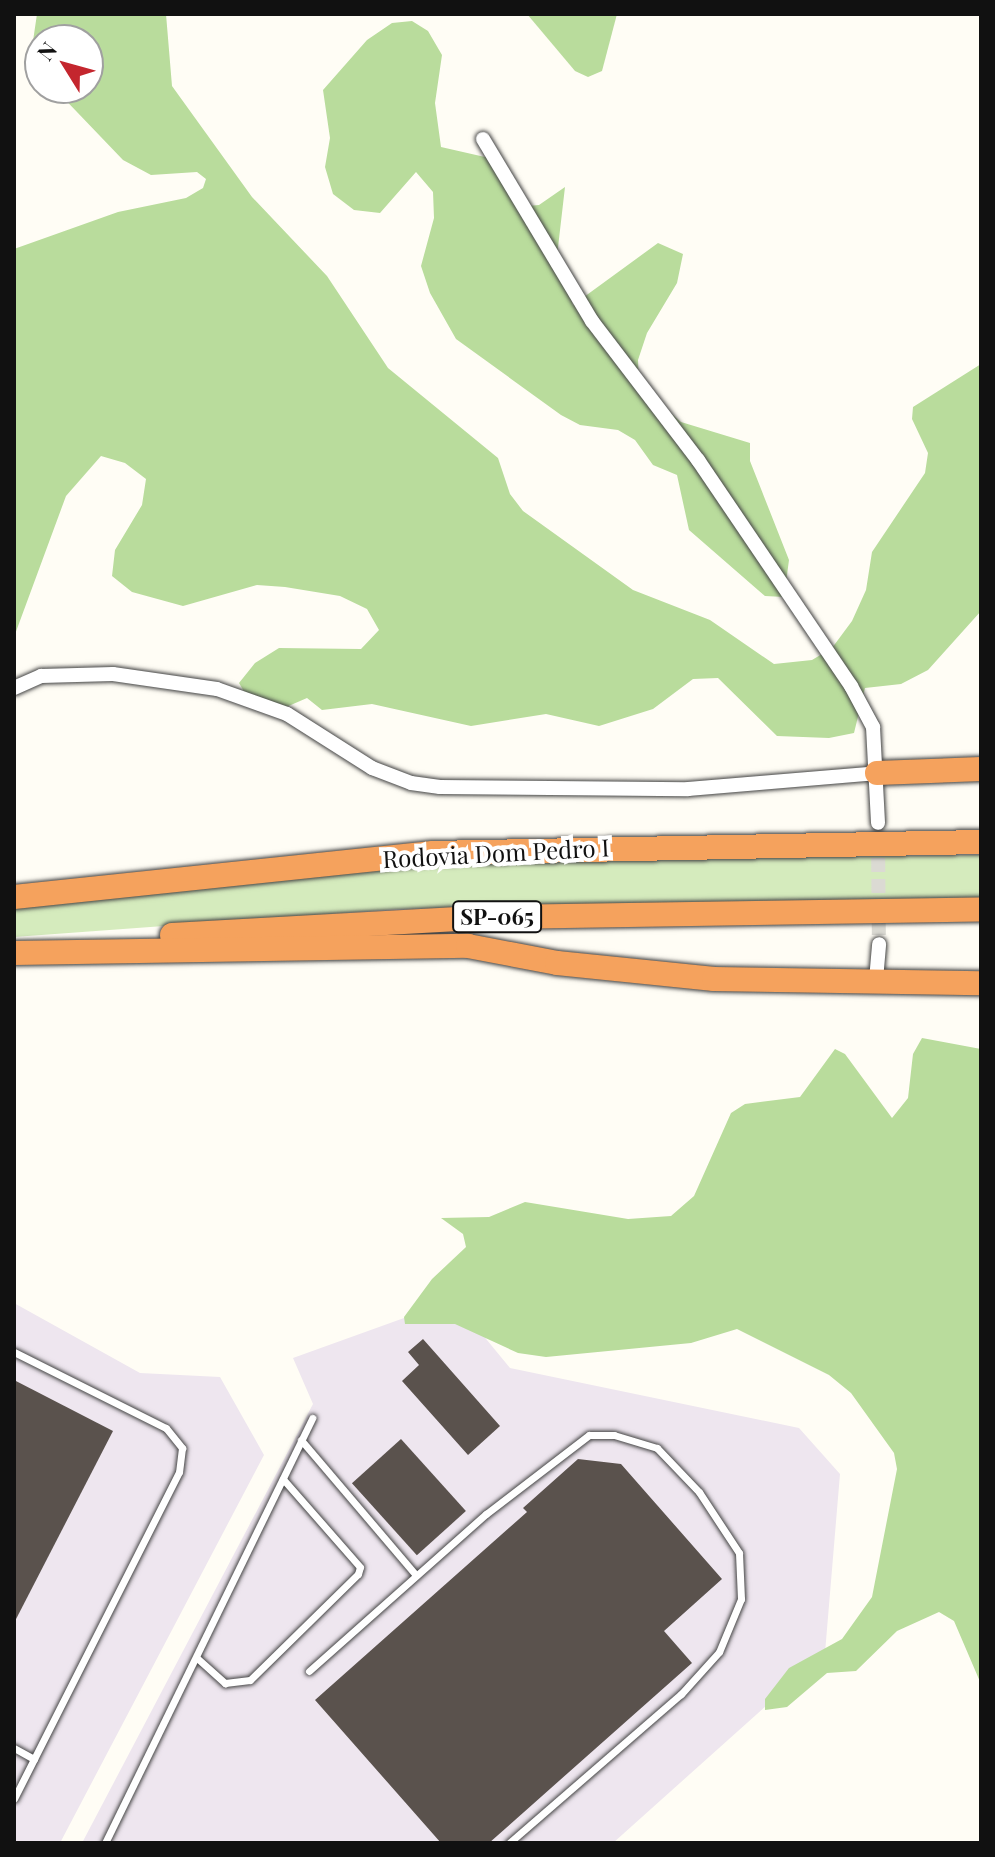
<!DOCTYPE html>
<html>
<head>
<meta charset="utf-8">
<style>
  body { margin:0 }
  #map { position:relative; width:995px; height:1857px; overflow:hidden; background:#fffdf5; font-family:"Playfair Display",serif }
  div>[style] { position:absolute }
  .industrial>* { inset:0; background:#eee6ef }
  .green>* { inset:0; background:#d5ebbd }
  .forest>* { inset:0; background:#b9dc9c }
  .building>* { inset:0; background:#5a524d; transform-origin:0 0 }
  .street-tunnel>* { height:14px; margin-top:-7px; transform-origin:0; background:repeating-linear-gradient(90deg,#dbdad3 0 14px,transparent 0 21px) }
  .roads { filter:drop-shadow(0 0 2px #444) drop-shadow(0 0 2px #444) }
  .lane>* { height:7px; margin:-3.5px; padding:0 3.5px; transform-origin:3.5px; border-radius:3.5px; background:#fff }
  .street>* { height:14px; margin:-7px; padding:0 7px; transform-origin:7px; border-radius:7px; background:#fff }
  .highway>* { height:24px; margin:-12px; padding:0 12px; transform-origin:12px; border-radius:12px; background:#f5a25d }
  span { translate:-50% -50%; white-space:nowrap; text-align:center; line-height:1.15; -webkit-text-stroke:8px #fff; paint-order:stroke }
  .shield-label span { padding:2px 6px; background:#fff; border:2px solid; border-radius:6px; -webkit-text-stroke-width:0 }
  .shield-label { font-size:22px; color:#111; font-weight:700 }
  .street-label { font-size:24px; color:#111 }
  .frame { position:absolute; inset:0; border:16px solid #111; pointer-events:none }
  .north { position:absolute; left:24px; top:24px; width:80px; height:80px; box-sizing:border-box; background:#fff; border:2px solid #a0a0a0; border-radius:50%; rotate:307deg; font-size:22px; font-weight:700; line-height:32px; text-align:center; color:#111 }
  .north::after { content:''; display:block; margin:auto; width:28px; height:36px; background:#c4262e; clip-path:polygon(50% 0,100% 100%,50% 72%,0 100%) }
</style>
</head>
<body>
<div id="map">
  <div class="industrial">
    <div style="clip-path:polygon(454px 1300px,510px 1368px,799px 1428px,840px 1474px,825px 1653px,613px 1843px,82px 1843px,313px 1404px,293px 1358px)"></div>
    <div style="clip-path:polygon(14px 1303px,140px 1373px,220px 1377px,264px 1455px,60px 1843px,14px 1843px)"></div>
  </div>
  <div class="green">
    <div style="clip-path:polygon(981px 855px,981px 899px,397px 909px,14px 937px,14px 908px,344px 872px,575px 859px)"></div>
  </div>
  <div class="forest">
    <div style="clip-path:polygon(37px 14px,166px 14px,172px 86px,252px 197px,327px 276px,388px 368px,498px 458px,510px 494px,523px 511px,633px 590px,710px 620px,774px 664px,812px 660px,832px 648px,852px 621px,866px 590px,872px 552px,925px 473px,928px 453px,912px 419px,913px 407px,981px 364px,981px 611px,928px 670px,901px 684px,865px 688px,854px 733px,829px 738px,777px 736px,718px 678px,693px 679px,653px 709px,599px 726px,546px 714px,471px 726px,372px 704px,322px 710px,307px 698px,277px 711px,252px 705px,239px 683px,255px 663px,279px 648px,361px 649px,379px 630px,367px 609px,340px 596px,285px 587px,257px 585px,183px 606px,132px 592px,112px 576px,115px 550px,142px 505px,146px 479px,125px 463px,101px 456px,66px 496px,14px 637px,14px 249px,118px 212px,186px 198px,203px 188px,206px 179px,197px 172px,151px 175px,123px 160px,54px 88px,88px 88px,88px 40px,40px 40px,40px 58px,33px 41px)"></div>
    <div style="clip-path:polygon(527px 14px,617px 14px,602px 71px,588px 77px,575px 71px)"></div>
    <div style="clip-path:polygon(412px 21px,428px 31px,442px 55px,435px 103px,441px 147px,498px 160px,528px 206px,539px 205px,565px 187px,557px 256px,573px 305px,658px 243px,683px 254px,677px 283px,647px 333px,638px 360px,639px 385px,681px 422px,750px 443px,750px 461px,789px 560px,784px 597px,765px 596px,689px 530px,677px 475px,653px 465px,635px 440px,618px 430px,580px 425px,561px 415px,456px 339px,430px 293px,421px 266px,434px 218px,433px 192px,416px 172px,380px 213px,354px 210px,333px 194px,325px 167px,330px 138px,323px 90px,367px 40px,392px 23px)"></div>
    <div style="clip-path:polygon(922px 1038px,981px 1049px,981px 1684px,954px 1621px,939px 1612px,897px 1631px,856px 1671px,827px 1673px,787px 1707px,765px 1710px,765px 1699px,789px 1668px,842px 1639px,872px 1597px,897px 1469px,894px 1453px,851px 1393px,829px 1375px,737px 1329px,691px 1343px,546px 1357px,518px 1353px,455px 1324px,405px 1324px,404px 1317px,432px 1279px,466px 1247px,463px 1234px,441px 1218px,489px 1217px,525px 1202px,628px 1219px,671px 1216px,694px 1196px,731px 1113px,745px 1104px,800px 1097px,835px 1049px,845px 1054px,892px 1118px,908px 1098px,913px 1054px)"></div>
  </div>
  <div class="building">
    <div style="clip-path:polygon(423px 1339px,500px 1426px,468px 1455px,402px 1381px,419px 1365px,408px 1352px)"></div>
    <div style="clip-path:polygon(14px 1380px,113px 1431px,14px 1623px)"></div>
    <div style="left:401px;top:1439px;width:97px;height:66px;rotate:48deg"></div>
    <div style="clip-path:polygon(578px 1459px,621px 1464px,722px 1579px,664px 1631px,692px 1663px,489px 1843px,441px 1843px,315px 1700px,527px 1512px,523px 1508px)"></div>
  </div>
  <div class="street-tunnel">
    <div style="left:878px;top:837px;width:107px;rotate:89.5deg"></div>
  </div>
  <div class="roads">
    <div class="lane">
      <div style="left:14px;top:1352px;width:170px;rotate:26.6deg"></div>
      <div style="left:166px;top:1428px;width:26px;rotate:51deg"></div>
      <div style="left:182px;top:1448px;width:24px;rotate:97deg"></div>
      <div style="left:179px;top:1472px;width:366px;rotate:116.8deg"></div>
      <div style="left:301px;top:1440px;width:177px;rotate:49.6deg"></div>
      <div style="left:197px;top:1658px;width:38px;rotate:42deg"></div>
      <div style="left:225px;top:1683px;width:25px;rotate:-7deg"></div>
      <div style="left:250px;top:1680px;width:151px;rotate:-44.5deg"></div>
      <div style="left:358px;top:1574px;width:7px;rotate:-74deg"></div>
      <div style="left:360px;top:1567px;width:117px;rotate:-131.2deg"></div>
      <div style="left:309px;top:1671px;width:237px;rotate:-41.6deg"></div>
      <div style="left:486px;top:1514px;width:130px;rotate:-37.5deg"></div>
      <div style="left:589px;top:1435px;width:25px"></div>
      <div style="left:614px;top:1435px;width:45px;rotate:16.8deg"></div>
      <div style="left:657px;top:1448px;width:61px;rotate:46.3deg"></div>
      <div style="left:699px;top:1492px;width:73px;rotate:56.7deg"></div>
      <div style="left:739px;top:1553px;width:46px;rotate:87.5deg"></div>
      <div style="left:741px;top:1599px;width:57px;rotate:112.5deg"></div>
      <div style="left:719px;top:1652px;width:57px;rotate:132.1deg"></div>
      <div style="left:681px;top:1694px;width:228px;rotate:139.1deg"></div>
      <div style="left:14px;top:1748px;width:23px;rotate:29deg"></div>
      <div style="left:105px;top:1843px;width:473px;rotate:-64deg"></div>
    </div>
    <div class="street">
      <div style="left:483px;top:139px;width:212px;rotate:59.1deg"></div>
      <div style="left:592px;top:321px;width:175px;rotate:52.7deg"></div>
      <div style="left:698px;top:460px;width:273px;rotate:55.9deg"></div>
      <div style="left:851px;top:686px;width:47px;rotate:61.8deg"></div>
      <div style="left:873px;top:727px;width:96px;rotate:87deg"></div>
      <div style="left:14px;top:688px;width:30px;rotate:-24deg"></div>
      <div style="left:41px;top:676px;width:72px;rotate:-1.6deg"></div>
      <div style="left:113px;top:674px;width:105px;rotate:8.2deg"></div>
      <div style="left:217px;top:689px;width:74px;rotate:19.7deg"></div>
      <div style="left:287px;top:714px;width:101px;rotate:32.4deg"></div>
      <div style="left:372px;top:768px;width:42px;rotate:21deg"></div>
      <div style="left:411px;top:783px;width:29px;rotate:8deg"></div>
      <div style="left:440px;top:787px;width:248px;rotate:0.5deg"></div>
      <div style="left:688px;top:789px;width:190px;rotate:-4.8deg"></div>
      <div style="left:876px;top:980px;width:36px;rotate:-85deg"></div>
    </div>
    <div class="highway">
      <div style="left:877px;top:773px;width:104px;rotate:-2.2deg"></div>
      <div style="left:14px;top:897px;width:421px;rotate:-6deg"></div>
      <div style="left:433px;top:853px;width:548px;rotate:-1.15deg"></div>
      <div style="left:172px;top:935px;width:326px;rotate:-3.2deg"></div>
      <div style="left:498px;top:917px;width:483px;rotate:-0.9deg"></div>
      <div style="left:14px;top:953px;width:454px;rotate:-0.9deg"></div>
      <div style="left:468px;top:946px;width:91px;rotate:10.8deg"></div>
      <div style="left:557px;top:963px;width:158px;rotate:5.8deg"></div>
      <div style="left:714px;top:979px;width:267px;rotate:0.9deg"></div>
    </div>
  </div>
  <div class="shield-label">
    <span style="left:497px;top:917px">SP-065</span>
  </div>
  <div class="street-label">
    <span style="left:496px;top:853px;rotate:-3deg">Rodovia Dom Pedro I</span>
  </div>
  <div class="frame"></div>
  <div class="north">N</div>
</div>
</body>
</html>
